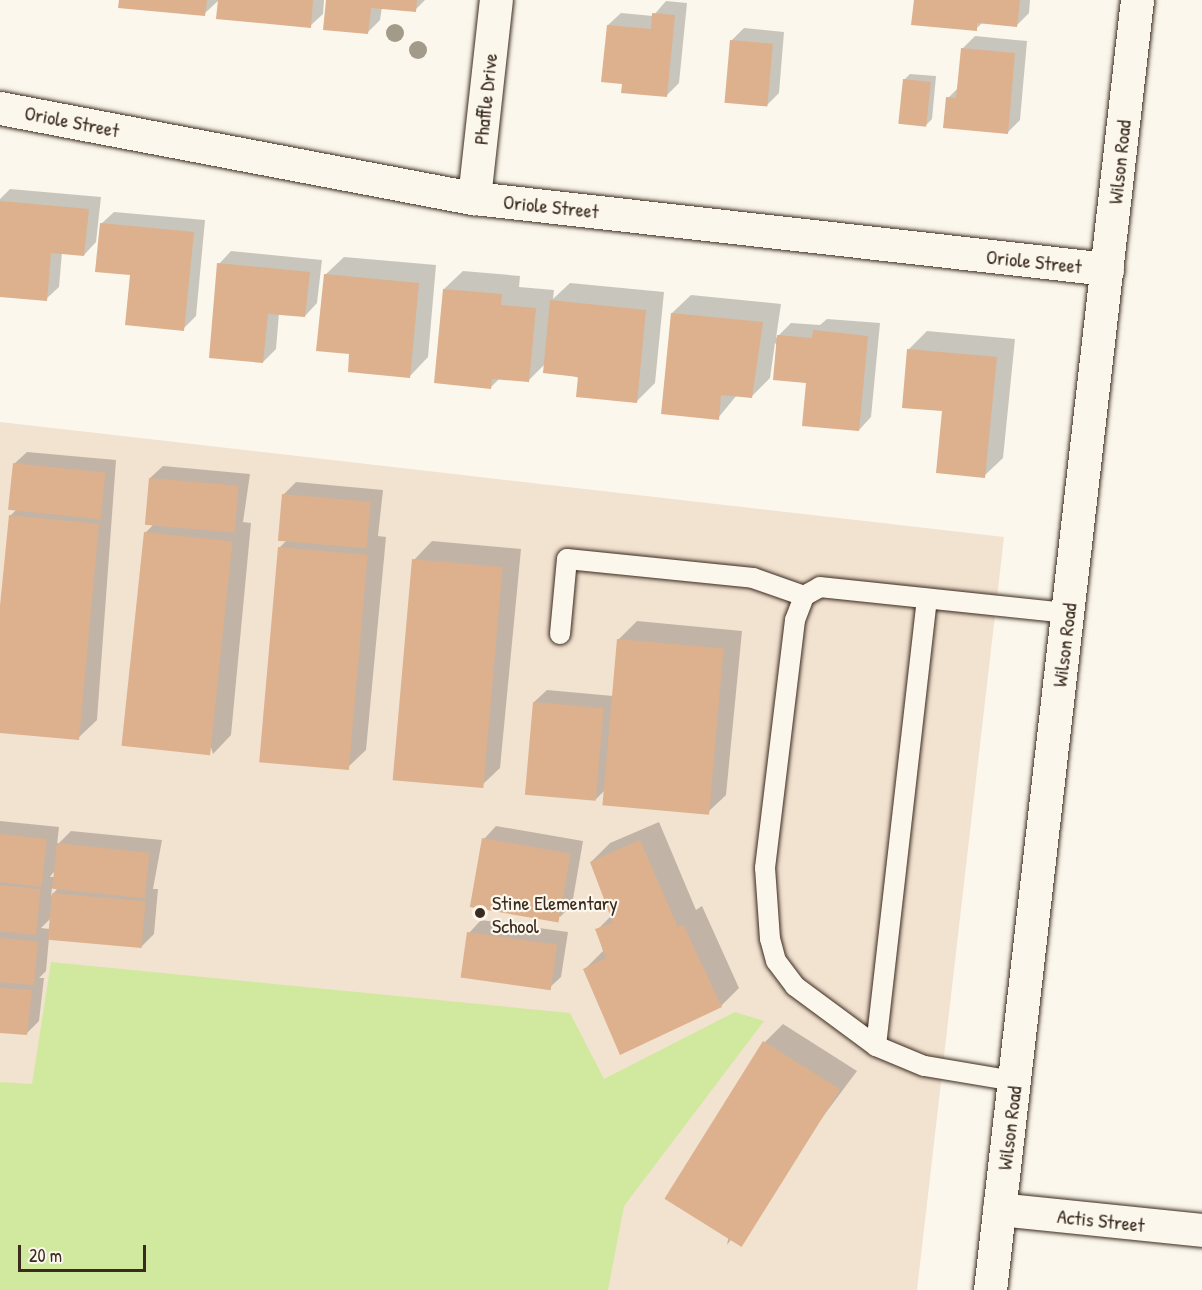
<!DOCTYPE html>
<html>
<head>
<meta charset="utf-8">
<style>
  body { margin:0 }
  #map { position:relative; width:1202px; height:1290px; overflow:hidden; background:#fbf7ec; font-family:"Patrick Hand",sans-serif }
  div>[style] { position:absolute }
  .built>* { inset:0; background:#f2e2d0 }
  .green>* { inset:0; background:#d0e99f }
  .shadow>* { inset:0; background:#0003 }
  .building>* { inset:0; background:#ddb08e; transform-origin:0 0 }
  .roads { filter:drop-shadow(0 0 2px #3b2a1e) drop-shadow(0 0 2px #3b2a1e) }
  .lane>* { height:20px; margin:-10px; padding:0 10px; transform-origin:10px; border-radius:10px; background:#fbf7ec }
  .street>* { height:33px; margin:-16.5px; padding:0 16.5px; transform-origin:16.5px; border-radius:16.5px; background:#fbf7ec }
  .secondary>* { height:33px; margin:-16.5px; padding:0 16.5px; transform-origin:16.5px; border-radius:16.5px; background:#fbf7ec }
  .trees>* { width:18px; height:18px; margin:-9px; border-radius:50%; background:#a29b89 }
  .dots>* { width:16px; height:16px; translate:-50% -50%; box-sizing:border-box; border:3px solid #fbf7ec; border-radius:50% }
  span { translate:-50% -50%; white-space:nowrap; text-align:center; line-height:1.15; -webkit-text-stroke:4.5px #fbf7ec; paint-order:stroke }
  .street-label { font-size:20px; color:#3b2a1e }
  .poi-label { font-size:20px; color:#3b2a1e }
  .left { translate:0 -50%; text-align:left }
  .scale { position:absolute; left:18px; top:1245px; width:128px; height:27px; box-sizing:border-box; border:3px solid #3b2a1e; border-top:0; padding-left:8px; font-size:18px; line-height:21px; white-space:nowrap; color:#3b2a1e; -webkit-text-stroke:4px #fbf7ec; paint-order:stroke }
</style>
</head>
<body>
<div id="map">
  <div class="built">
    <div style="clip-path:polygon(0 422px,1004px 537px,917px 1290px,0 1290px)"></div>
  </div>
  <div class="green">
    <div style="clip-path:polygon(51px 962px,570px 1013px,604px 1079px,735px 1012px,764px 1021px,624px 1206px,608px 1290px,0 1290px,0 1082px,32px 1084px)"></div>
  </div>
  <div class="shadow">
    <div style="clip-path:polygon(120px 0,219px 0,204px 14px)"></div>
    <div style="clip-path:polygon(219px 0,324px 0,323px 14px,310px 26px)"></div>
    <div style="clip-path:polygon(327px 0,425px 0,415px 10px,382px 7px,380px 20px,368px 32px)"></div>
    <div style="clip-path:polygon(915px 0,1030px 0,1029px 13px,1017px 25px,983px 22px,976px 29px)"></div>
    <div style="clip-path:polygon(666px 1px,687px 3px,679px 83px,666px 96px,623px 82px,608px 25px,621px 13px,653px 16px)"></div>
    <div style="clip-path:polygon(744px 28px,784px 32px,779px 93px,766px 106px,731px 41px)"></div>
    <div style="clip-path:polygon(975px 36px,1027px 41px,1020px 120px,1007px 133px,948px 98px,959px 87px,962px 49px)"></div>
    <div style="clip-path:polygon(910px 74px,936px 76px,932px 119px,926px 125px,904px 80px)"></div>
    <div style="clip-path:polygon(10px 189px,101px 197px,96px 242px,84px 255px,62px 252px,59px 287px,46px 299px,0 295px,0 199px)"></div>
    <div style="clip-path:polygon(114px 212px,205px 220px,196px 316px,183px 329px,131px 274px,101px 224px)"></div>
    <div style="clip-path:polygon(231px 251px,322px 260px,317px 303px,305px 316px,279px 313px,276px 349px,263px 362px,219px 264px)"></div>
    <div style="clip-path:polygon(344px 257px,436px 265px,428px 357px,410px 376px,351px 353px,325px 275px)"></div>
    <div style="clip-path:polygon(463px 271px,520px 276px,519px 287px,554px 290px,553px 299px,570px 283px,664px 292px,655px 383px,636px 402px,545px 364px,529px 380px,500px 378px,491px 387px,444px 289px)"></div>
    <div style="clip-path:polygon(691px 295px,781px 304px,776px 338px,791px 323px,820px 325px,827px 319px,880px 323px,871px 417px,859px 430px,775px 343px,770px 378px,751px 397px,737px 395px,718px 418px,672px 313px)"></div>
    <div style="clip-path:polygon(927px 331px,1015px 339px,1003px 458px,984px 476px,908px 350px)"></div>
    <div style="clip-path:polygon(27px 452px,116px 460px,97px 720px,78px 738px,0 731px,0 622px,10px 516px,17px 509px,14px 464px)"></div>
    <div style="clip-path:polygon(163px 466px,250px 474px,243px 522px,251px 523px,231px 735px,213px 754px,145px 533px,154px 524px,150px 478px)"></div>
    <div style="clip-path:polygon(296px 482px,383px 490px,378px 536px,386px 537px,366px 750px,347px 768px,280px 547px,287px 540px,284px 494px)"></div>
    <div style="clip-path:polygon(432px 541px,521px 549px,500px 768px,481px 786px,414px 560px)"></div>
    <div style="clip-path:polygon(637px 621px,742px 631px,726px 795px,707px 813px,605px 790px,595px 800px,534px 702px,547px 690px,613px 696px,619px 639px)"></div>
    <div style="clip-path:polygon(evenodd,0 821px,59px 827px,57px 845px,71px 831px,162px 840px,153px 889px,158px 889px,154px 934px,141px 947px,49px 938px,46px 971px,39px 978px,44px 978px,39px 1021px,26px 1034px,0 1031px,0 821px,56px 870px,56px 877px,50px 877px,52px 874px,56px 870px,0 821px,52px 888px,58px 888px,51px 896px,52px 888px,0 821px,51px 918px,50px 929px,41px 928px,51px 918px)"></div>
    <div style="clip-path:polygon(659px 822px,696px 910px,702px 906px,739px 988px,721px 1006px,585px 969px,603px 951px,597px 930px,612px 915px,591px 862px,610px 843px)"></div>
    <div style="clip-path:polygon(496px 826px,583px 841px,572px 905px,560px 917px,484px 839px)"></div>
    <div style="clip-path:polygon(481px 920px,568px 932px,561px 977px,548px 989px,469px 933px)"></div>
    <div style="clip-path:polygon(783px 1024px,857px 1071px,727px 1245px,765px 1042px)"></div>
  </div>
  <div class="building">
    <div style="clip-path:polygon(119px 0,207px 0,205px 16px,118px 8px)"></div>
    <div style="clip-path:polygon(218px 0,313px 0,311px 28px,216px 19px)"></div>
    <div style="clip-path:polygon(326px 0,417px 0,416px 12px,371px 8px,368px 34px,323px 30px)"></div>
    <div style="clip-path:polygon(914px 0,1020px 0,1017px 27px,977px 23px,977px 31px,911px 25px)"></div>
    <div style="clip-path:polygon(652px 13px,675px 15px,667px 97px,621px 93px,622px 84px,601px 82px,607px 25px,651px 29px)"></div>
    <div style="left:730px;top:40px;width:43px;height:63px;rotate:5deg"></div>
    <div style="clip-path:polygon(961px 48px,1015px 53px,1008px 134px,943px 128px,946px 97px,956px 98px)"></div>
    <div style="left:903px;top:79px;width:28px;height:45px;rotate:6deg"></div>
    <div style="clip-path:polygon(0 201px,89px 209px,84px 256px,51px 253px,47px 301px,0 297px)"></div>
    <div style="clip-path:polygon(100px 223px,194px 232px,184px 331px,125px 325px,130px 275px,95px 272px)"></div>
    <div style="clip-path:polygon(217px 263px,310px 272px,305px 317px,268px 314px,263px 363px,209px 358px)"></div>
    <div style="clip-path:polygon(324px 274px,419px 283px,410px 378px,348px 372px,349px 354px,316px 351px)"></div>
    <div style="clip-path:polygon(443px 289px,502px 294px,501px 305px,536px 308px,529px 382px,492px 379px,491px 389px,434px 383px)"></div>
    <div style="clip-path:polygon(550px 300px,646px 310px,637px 403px,576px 397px,578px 377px,543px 373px)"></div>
    <div style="clip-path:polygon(671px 313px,763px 322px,752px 398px,721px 395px,719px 420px,661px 414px)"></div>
    <div style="clip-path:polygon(813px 330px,868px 336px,859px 431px,802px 426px,806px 383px,773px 380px,777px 335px,812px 338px)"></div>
    <div style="clip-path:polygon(907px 349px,997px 357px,985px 478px,936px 473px,942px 411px,902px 408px)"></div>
    <div style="left:13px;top:463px;width:93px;height:47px;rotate:6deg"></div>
    <div style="left:149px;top:478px;width:90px;height:47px;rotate:5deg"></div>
    <div style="left:282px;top:494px;width:89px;height:47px;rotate:5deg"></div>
    <div style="clip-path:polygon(9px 515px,99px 524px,79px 740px,0 733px,0 606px)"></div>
    <div style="left:144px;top:532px;width:89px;height:215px;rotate:6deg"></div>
    <div style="left:278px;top:547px;width:90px;height:216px;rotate:5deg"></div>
    <div style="left:412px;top:559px;width:91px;height:222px;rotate:5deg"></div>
    <div style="left:617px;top:639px;width:107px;height:167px;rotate:5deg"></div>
    <div style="left:533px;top:702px;width:71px;height:93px;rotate:5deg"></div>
    <div style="left:0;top:834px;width:47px;height:48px;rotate:6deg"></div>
    <div style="left:482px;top:838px;width:90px;height:70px;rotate:10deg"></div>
    <div style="clip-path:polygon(640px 840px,678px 927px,683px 924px,722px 1007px,620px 1055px,583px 969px,606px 958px,595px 929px,613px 923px,590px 862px)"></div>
    <div style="left:57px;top:843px;width:93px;height:46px;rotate:6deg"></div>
    <div style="left:0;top:885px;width:41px;height:46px;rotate:6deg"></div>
    <div style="left:52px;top:893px;width:94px;height:47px;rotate:5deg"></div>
    <div style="left:467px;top:932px;width:91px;height:46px;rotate:8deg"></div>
    <div style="left:0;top:938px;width:38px;height:44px;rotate:5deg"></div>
    <div style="clip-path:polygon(0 988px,32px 990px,27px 1035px,0 1033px)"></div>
    <div style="left:763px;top:1041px;width:91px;height:186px;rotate:32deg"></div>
  </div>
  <div class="roads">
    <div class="lane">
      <div style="left:560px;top:634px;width:75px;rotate:-84.7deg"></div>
      <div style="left:567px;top:559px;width:187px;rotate:5.8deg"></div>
      <div style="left:753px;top:578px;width:54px;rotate:19.4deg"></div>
      <div style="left:876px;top:1046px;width:450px;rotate:-83.5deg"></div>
      <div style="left:1014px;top:1081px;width:91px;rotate:-170.5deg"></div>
      <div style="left:924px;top:1066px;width:52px;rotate:-157.4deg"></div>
      <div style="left:876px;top:1046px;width:101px;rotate:-143.5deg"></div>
      <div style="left:795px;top:986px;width:31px;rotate:-127deg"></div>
      <div style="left:776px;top:961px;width:23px;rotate:-105deg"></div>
      <div style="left:770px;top:939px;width:71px;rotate:-94deg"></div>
      <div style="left:765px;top:868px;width:250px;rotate:-83.1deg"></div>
      <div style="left:795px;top:620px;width:26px;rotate:-69deg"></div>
      <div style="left:804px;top:596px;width:18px;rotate:-29deg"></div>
      <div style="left:820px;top:587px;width:249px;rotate:6deg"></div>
    </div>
    <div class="street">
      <div style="left:0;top:108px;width:482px;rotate:10.8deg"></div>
      <div style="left:474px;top:198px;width:637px;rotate:6.4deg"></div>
      <div style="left:474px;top:198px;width:199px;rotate:-83.7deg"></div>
      <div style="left:999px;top:1209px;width:204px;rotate:5.9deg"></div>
    </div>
    <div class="secondary">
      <div style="left:990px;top:1290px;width:1298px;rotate:-83.5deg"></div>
    </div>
  </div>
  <div class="trees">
    <div style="left:395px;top:33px"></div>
    <div style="left:418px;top:50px"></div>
  </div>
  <div class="dots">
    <div style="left:480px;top:913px;background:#3b2a1e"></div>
  </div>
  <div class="street-label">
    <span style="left:485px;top:99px;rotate:-84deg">Phaffle Drive</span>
    <span style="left:72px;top:121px;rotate:11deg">Oriole Street</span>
    <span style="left:1119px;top:162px;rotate:-84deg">Wilson Road</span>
    <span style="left:551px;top:206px;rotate:6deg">Oriole Street</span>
    <span style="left:1034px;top:261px;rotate:6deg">Oriole Street</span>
    <span style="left:1064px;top:645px;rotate:-83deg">Wilson Road</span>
    <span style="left:1009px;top:1128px;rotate:-83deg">Wilson Road</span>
    <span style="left:1101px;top:1220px;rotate:6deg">Actis Street</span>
  </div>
  <div class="poi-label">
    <span class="left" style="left:492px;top:914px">Stine Elementary<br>School</span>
  </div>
  <div class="scale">20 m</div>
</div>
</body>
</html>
